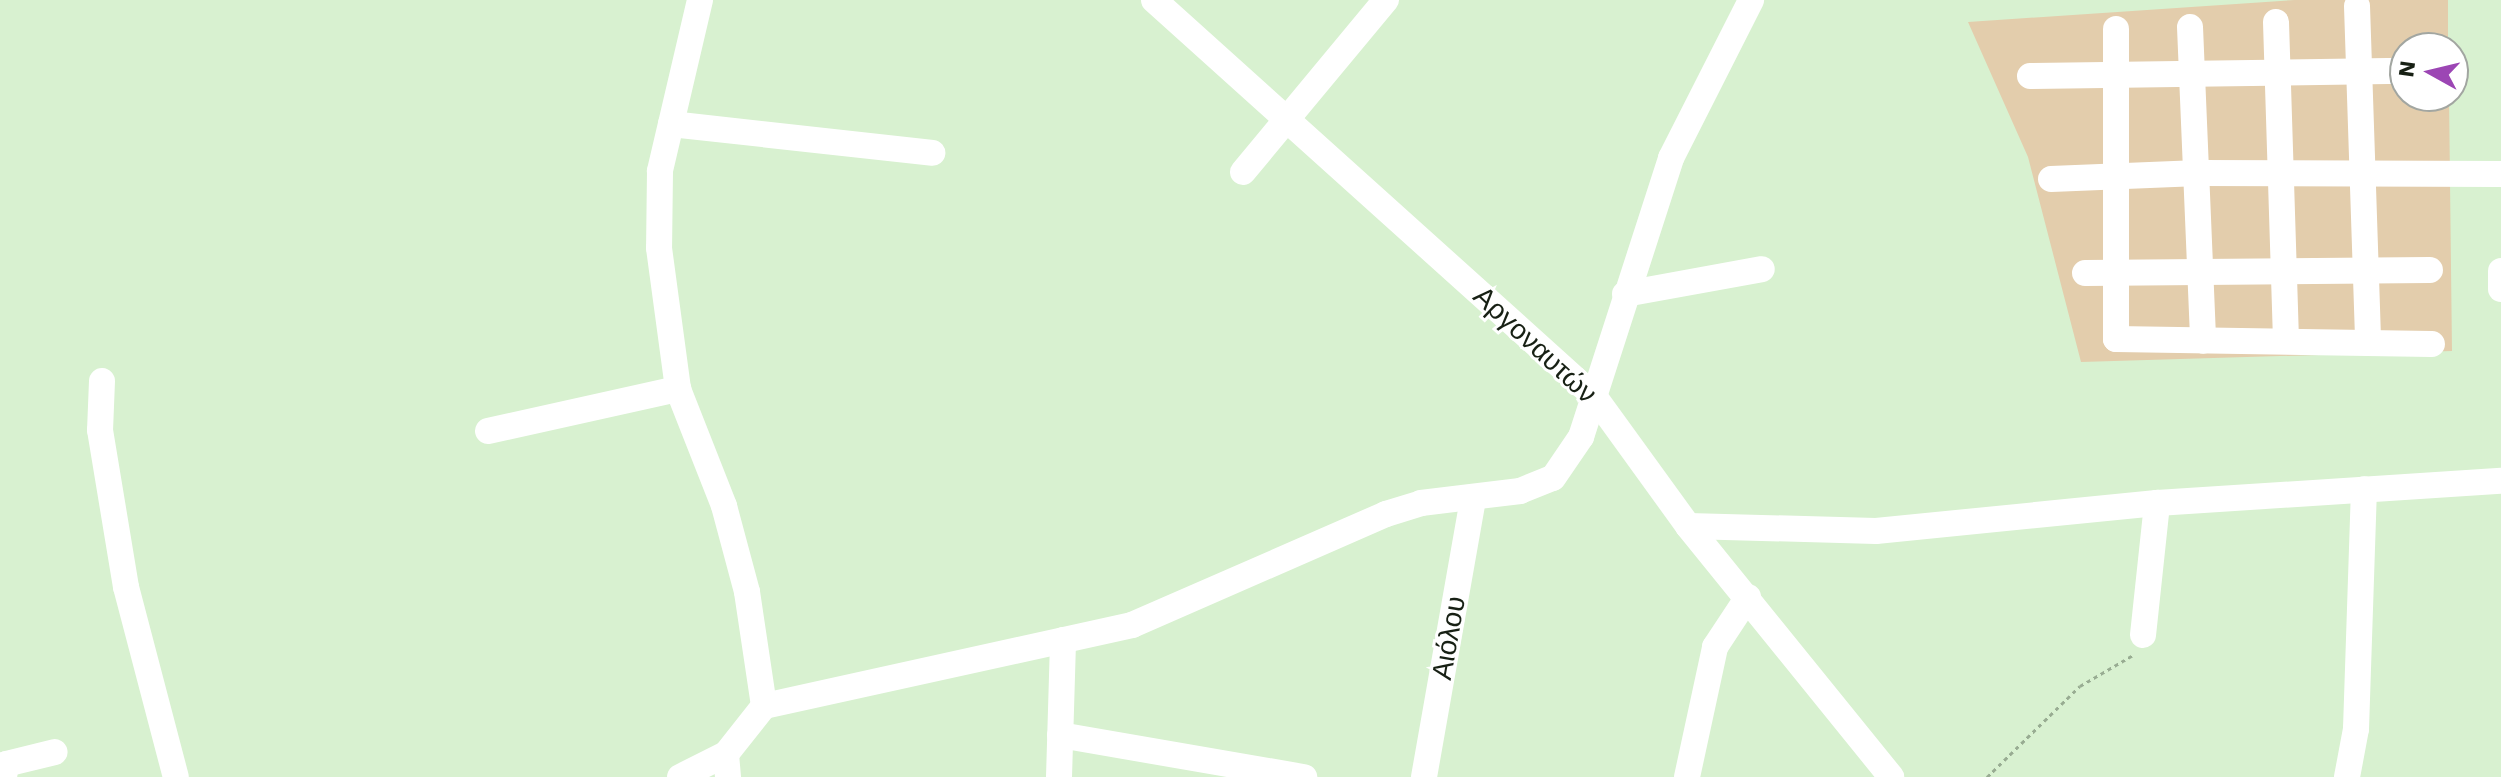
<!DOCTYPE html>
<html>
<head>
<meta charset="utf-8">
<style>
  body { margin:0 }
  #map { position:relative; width:2501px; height:777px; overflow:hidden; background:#d8f1d0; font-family:"Work Sans",sans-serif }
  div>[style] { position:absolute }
  .green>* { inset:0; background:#e3cdac }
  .path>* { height:3px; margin-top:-1.5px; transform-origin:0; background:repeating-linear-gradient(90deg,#98ac92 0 4px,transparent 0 8px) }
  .minor>* { height:26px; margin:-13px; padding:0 13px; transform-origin:13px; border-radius:13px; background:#fff }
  span { translate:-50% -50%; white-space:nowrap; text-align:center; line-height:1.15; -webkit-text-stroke:6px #fff; paint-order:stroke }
  .street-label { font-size:28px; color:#172014 }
  .north { position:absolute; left:2389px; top:32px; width:80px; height:80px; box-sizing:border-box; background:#fff; border:2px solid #a2a6a1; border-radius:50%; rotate:278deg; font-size:22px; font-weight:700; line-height:32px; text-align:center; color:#172014 }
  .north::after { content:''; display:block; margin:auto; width:28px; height:36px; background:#9c46b4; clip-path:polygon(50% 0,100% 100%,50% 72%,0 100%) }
</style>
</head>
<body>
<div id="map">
  <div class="green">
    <div style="clip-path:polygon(2295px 0,2448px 0,2448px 48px,2405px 48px,2405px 96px,2449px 96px,2452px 351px,2081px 362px,2028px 157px,1968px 22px)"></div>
  </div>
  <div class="path">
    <div style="left:1987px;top:777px;width:130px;rotate:-44.4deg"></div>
    <div style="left:2080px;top:686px;width:61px;rotate:-30.3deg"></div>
  </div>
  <div class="minor">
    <div style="left:700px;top:0;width:176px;rotate:103.2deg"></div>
    <div style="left:660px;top:171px;width:77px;rotate:90.7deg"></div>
    <div style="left:659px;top:248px;width:142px;rotate:82.3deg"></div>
    <div style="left:678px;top:389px;width:126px;rotate:68.5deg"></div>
    <div style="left:724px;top:506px;width:89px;rotate:75deg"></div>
    <div style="left:747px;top:592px;width:115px;rotate:81.5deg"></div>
    <div style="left:1154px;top:0;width:592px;rotate:41.99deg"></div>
    <div style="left:1594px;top:396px;width:160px;rotate:54.1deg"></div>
    <div style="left:1688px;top:526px;width:323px;rotate:51deg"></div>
    <div style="left:2357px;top:6px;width:336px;rotate:88.1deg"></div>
    <div style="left:2276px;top:22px;width:319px;rotate:88.2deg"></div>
    <div style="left:2190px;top:27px;width:314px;rotate:87.6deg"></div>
    <div style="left:2116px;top:29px;width:310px;rotate:90deg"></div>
    <div style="left:2116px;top:339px;width:316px;rotate:0.9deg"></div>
    <div style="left:2030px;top:76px;width:375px;rotate:-0.8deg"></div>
    <div style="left:671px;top:124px;width:263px;rotate:6.3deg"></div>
    <div style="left:1243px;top:172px;width:224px;rotate:-50.3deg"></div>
    <div style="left:2051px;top:179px;width:148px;rotate:-2.3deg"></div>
    <div style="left:2199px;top:173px;width:302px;rotate:0.2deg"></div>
    <div style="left:2501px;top:271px;width:18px;rotate:90deg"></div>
    <div style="left:2085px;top:273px;width:345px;rotate:-0.5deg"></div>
    <div style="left:1625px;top:294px;width:139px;rotate:-10.3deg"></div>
    <div style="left:102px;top:381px;width:49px;rotate:92.3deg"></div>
    <div style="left:100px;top:430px;width:159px;rotate:80.6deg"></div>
    <div style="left:126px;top:587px;width:196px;rotate:75.3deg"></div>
    <div style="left:488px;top:431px;width:195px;rotate:-12.5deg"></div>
    <div style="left:1688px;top:526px;width:188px;rotate:1.5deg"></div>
    <div style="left:1876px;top:531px;width:282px;rotate:-5.7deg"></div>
    <div style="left:2157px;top:503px;width:345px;rotate:-3.7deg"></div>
    <div style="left:2143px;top:635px;width:133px;rotate:-83.9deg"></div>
    <div style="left:1060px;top:735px;width:248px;rotate:9.8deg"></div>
    <div style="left:4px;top:777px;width:13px;rotate:-81deg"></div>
    <div style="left:6px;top:764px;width:50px;rotate:-13.8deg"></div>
    <div style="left:680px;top:777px;width:51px;rotate:-26.6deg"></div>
    <div style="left:728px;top:777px;width:23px;rotate:-95deg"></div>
    <div style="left:726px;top:754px;width:61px;rotate:-51.6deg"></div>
    <div style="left:764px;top:706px;width:377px;rotate:-12.4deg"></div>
    <div style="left:1132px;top:625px;width:277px;rotate:-23.6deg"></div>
    <div style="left:1386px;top:514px;width:37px;rotate:-17deg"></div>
    <div style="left:1421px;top:503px;width:100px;rotate:-6.9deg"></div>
    <div style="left:1520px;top:491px;width:35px;rotate:-22deg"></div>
    <div style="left:1553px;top:478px;width:50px;rotate:-55.7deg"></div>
    <div style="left:1581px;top:437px;width:293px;rotate:-72.1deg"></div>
    <div style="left:1671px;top:158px;width:177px;rotate:-63.1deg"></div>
    <div style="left:1059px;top:777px;width:137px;rotate:-88.3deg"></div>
    <div style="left:1424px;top:777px;width:283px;rotate:-80deg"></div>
    <div style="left:1687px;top:777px;width:133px;rotate:-77.8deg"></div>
    <div style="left:1715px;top:647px;width:60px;rotate:-56.6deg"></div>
    <div style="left:2347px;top:777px;width:49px;rotate:-79.4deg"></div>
    <div style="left:2356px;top:729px;width:240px;rotate:-88.1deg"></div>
  </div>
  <div class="street-label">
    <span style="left:1535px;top:345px;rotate:43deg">Αργοναυτών</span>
    <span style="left:1449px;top:638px;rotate:-80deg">Αιόλου</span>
  </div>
  <div class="north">N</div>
</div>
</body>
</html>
